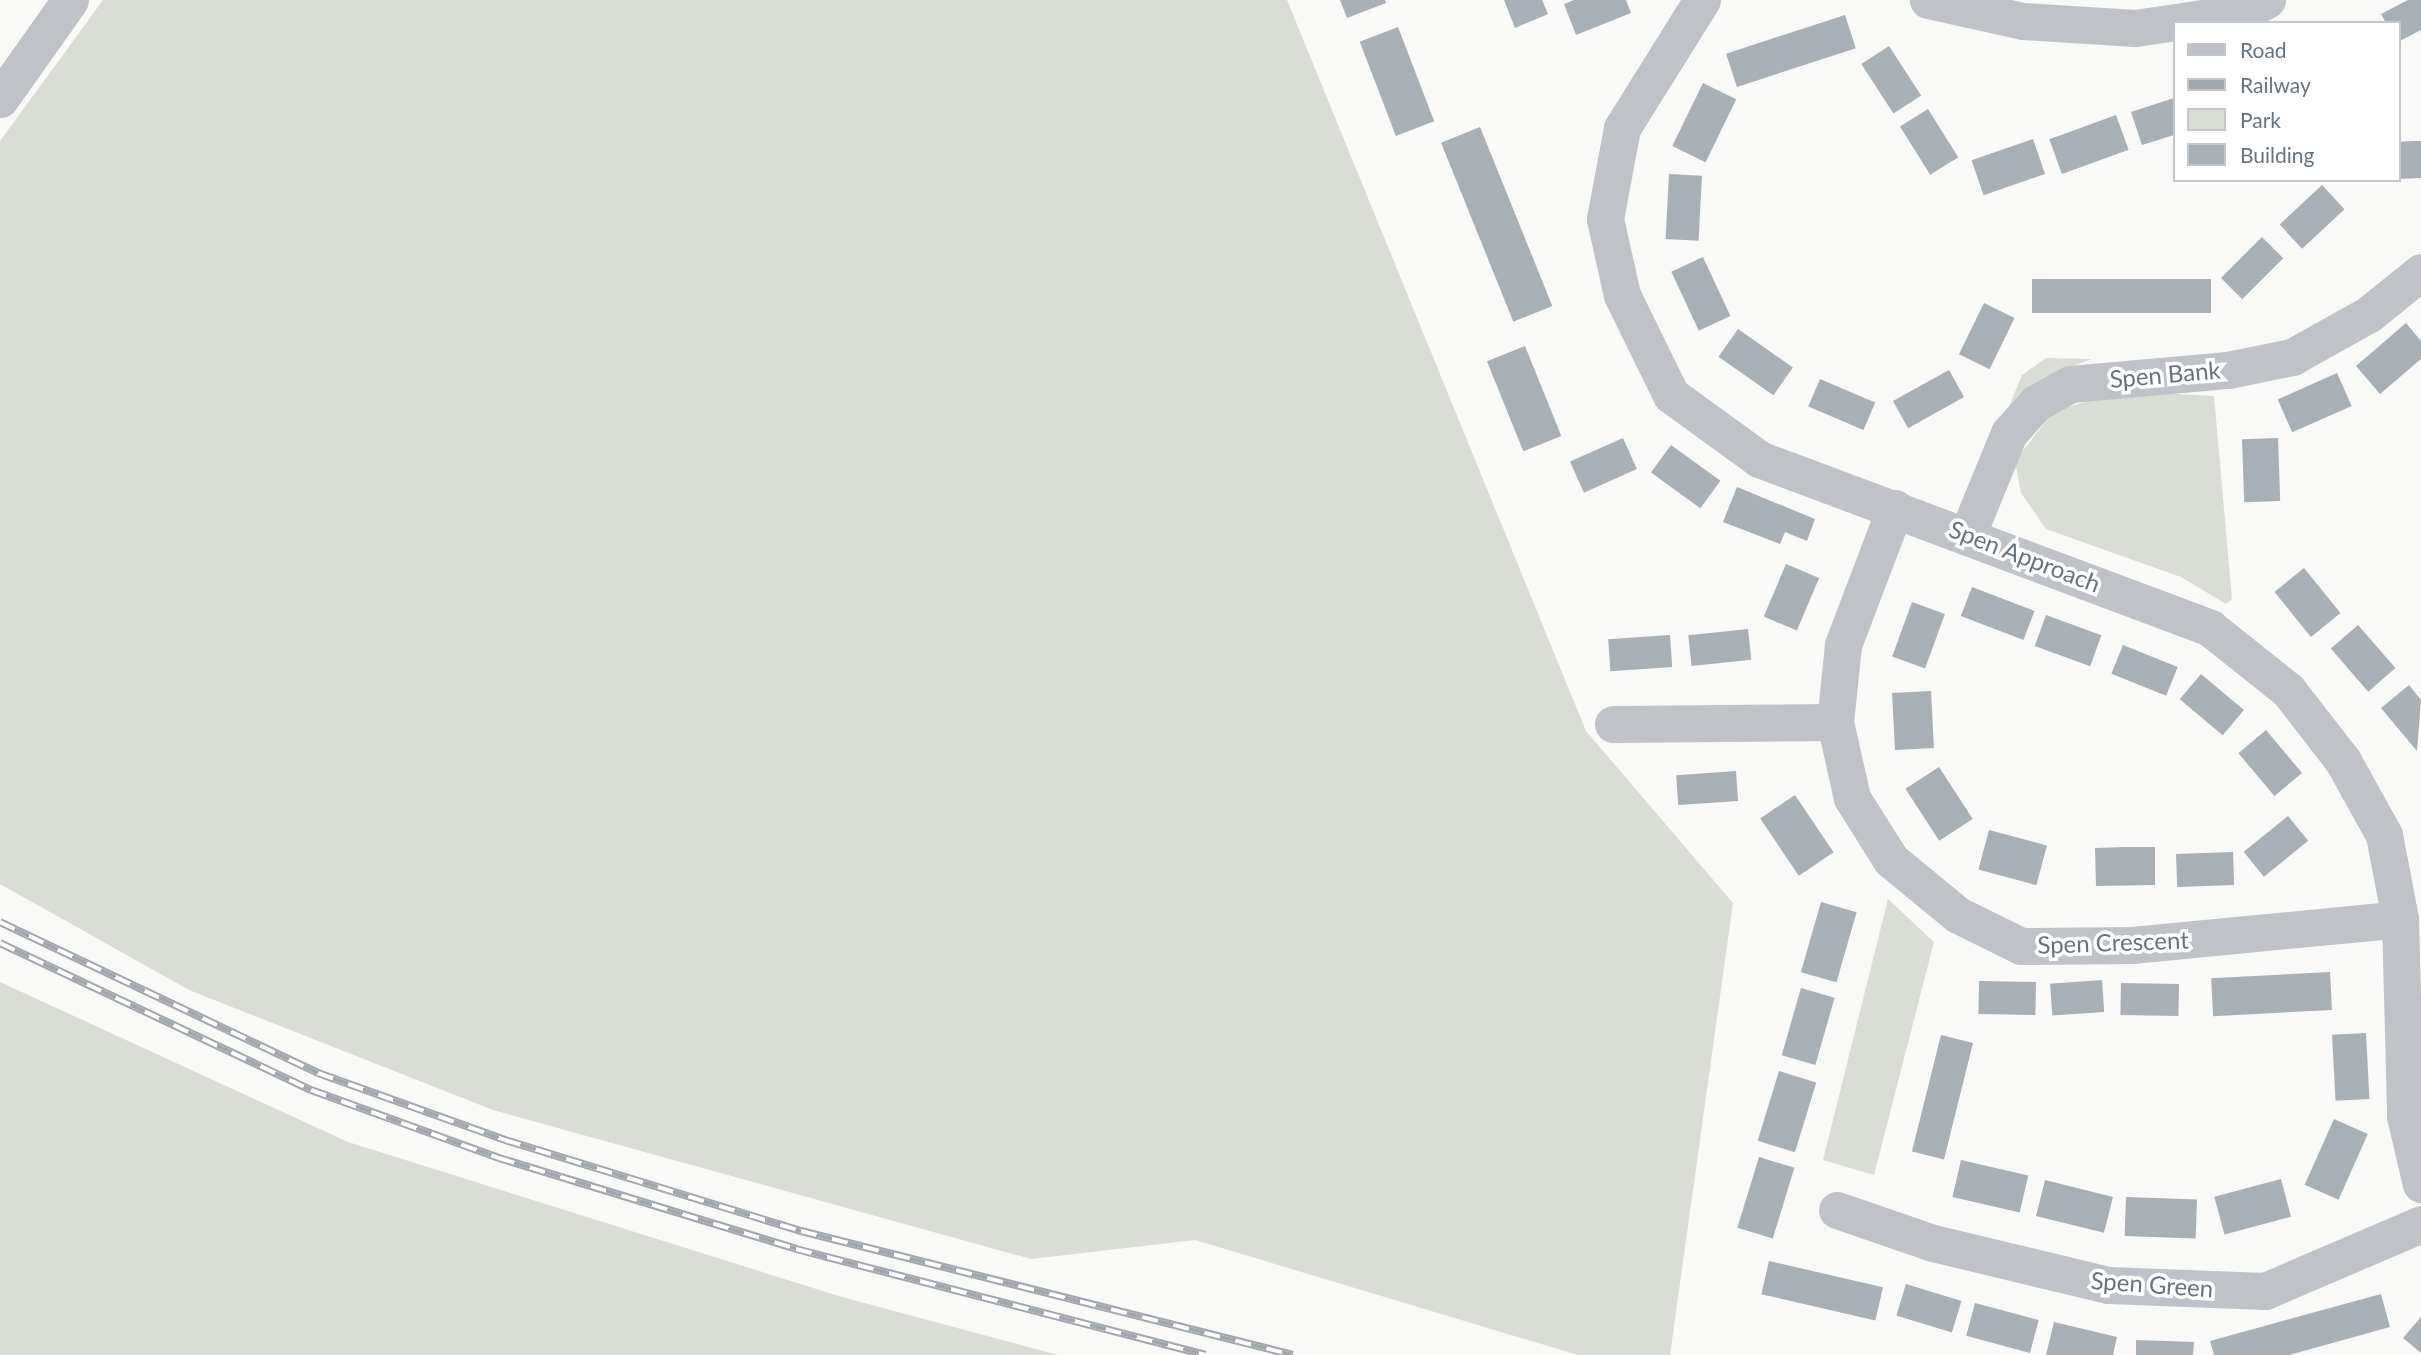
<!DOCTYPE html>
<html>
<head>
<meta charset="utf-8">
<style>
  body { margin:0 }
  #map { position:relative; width:2421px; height:1355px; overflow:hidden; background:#f9f9f7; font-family:Lato,sans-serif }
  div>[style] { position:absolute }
  .green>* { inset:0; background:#d9ddd6 }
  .building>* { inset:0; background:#a8afb5; transform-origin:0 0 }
  .minor>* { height:37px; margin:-18.5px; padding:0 18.5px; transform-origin:18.5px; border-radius:18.5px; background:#bfc2c6 }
  .rail>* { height:8px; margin-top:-4px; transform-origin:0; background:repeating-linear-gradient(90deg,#fff 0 16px,#a1a7ac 0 32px); box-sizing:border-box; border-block:2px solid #a1a7ac }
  span { translate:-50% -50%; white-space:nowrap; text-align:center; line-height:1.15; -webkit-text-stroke:7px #fff; paint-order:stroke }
  .street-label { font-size:24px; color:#67747e }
  .legend { position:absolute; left:2173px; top:21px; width:228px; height:161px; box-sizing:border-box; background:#fff; border:2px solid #c2c7cb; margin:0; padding:9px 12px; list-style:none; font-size:21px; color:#67747e }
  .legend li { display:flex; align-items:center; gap:14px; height:35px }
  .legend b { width:35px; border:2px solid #c2c7cb }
</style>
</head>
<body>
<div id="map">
  <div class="green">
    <div style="clip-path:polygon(103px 0,1287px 0,1586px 731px,1733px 903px,1670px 1355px,1578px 1355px,1195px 1240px,1031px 1259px,493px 1110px,189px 990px,0 884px,0 141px)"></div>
    <div style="clip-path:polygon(2046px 358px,2092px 359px,2059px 371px,2006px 414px,2022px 375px)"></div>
    <div style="clip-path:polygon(2119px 391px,2214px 396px,2232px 599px,2226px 604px,2181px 577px,2046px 529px,2021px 493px,2015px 461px,2053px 412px)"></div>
    <div style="clip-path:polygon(1888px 899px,1934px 942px,1874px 1175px,1823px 1160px)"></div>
    <div style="clip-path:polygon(0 982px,348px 1142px,842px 1297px,1058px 1355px,0 1355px)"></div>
  </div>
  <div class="building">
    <div style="clip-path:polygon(1340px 0,1385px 0,1386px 3px,1347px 18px)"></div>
    <div style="clip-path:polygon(1504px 0,1542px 0,1548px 14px,1515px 28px)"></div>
    <div style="clip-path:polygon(1574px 0,1626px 0,1631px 13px,1576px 35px,1564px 4px)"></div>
    <div style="clip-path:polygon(2408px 0,2421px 0,2421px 30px,2398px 42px,2398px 23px,2386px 23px,2381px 14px)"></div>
    <div style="left:1845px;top:15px;width:35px;height:125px;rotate:72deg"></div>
    <div style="left:1398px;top:27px;width:101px;height:41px;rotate:69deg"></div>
    <div style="left:1889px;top:46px;width:59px;height:33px;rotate:57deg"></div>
    <div style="left:1703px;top:83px;width:37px;height:70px;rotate:26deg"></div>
    <div style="clip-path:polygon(2174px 98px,2174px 135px,2142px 145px,2131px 112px)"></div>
    <div style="left:1928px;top:109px;width:57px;height:33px;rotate:58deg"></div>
    <div style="left:2116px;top:115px;width:37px;height:71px;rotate:70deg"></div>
    <div style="left:1480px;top:127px;width:193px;height:42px;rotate:68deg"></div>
    <div style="left:2033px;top:139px;width:37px;height:65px;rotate:71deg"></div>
    <div style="clip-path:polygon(2412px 141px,2421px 141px,2421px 178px,2398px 179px,2398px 142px)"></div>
    <div style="left:1669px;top:174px;width:33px;height:65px;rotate:3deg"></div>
    <div style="left:2322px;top:185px;width:33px;height:58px;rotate:47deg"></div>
    <div style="left:2262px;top:237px;width:30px;height:58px;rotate:45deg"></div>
    <div style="left:1703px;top:257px;width:65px;height:35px;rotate:65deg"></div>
    <div style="left:2211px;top:279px;width:34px;height:179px;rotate:90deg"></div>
    <div style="left:1984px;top:303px;width:34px;height:57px;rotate:26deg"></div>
    <div style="clip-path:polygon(2406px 323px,2421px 341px,2421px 359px,2380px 394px,2356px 366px)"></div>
    <div style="left:1738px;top:329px;width:67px;height:34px;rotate:35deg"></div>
    <div style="left:1525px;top:346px;width:97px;height:41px;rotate:68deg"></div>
    <div style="left:1949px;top:370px;width:31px;height:64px;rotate:61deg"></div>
    <div style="left:2337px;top:373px;width:36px;height:65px;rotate:66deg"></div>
    <div style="left:1820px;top:379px;width:60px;height:30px;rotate:23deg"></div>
    <div style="left:1623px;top:438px;width:34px;height:58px;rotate:66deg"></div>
    <div style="left:2278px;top:438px;width:63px;height:36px;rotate:88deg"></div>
    <div style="left:1671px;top:445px;width:61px;height:34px;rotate:36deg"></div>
    <div style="clip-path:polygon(1737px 487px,1815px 519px,1807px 541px,1785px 532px,1780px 544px,1723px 522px)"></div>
    <div style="left:1786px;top:564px;width:36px;height:57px;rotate:23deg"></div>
    <div style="left:2304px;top:568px;width:58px;height:38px;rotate:51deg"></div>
    <div style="left:1972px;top:587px;width:67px;height:31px;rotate:21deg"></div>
    <div style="left:1912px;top:602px;width:35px;height:58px;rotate:20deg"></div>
    <div style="left:2046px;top:615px;width:59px;height:33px;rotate:20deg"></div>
    <div style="left:2358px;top:625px;width:57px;height:36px;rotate:49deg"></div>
    <div style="left:1748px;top:629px;width:31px;height:60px;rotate:84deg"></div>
    <div style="left:1670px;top:635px;width:32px;height:62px;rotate:86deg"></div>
    <div style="left:2123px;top:645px;width:59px;height:31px;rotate:22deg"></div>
    <div style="left:2201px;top:674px;width:56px;height:33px;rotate:40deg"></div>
    <div style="clip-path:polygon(2409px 685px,2421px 700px,2417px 751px,2381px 708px)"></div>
    <div style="left:1931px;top:691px;width:57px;height:39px;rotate:87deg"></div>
    <div style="left:2266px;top:730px;width:56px;height:36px;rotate:50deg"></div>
    <div style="left:1939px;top:767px;width:62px;height:40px;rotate:57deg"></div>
    <div style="left:1736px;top:771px;width:30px;height:60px;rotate:86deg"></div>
    <div style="left:1795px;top:795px;width:69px;height:42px;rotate:56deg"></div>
    <div style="left:2288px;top:816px;width:32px;height:57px;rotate:51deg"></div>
    <div style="left:1989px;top:830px;width:60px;height:41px;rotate:15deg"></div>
    <div style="clip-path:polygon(2125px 847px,2155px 847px,2155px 885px,2096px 886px,2095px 848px)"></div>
    <div style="left:2233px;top:852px;width:33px;height:57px;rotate:88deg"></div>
    <div style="left:1821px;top:902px;width:37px;height:73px;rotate:16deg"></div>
    <div style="left:2330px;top:972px;width:38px;height:119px;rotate:87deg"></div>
    <div style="left:2102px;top:980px;width:32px;height:52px;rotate:86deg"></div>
    <div style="left:1979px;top:981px;width:57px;height:33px;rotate:1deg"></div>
    <div style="left:2121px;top:983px;width:58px;height:32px;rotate:1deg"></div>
    <div style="left:1801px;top:988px;width:35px;height:70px;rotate:16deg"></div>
    <div style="left:2366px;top:1033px;width:66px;height:34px;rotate:87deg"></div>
    <div style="left:1941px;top:1035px;width:33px;height:120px;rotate:14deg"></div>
    <div style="left:1779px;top:1071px;width:39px;height:73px;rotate:17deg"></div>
    <div style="left:2334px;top:1119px;width:37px;height:72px;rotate:24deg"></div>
    <div style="left:1759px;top:1157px;width:37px;height:74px;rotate:17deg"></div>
    <div style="left:1961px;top:1160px;width:69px;height:38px;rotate:13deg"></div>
    <div style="left:2281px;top:1179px;width:39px;height:69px;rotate:75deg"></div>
    <div style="left:2045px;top:1180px;width:70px;height:37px;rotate:14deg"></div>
    <div style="left:2126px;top:1197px;width:71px;height:39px;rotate:2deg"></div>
    <div style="left:1769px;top:1261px;width:117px;height:34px;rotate:13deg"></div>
    <div style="left:1906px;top:1284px;width:58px;height:33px;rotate:17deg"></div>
    <div style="clip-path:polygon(2381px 1294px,2390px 1327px,2289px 1355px,2214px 1355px,2210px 1341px)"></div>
    <div style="left:1975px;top:1303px;width:66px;height:34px;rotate:15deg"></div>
    <div style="clip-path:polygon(2421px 1317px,2421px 1353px,2403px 1338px)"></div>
    <div style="clip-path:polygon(2054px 1322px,2117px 1337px,2113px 1355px,2046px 1355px)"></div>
    <div style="clip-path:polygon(2136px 1340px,2194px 1342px,2193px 1355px,2136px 1355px)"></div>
  </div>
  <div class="minor">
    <div style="left:1702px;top:0;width:151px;rotate:122deg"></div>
    <div style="left:1622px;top:128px;width:93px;rotate:100.6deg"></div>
    <div style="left:1605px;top:219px;width:78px;rotate:77.4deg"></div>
    <div style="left:1622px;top:295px;width:111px;rotate:63.9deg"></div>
    <div style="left:1671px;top:395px;width:109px;rotate:36deg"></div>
    <div style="left:1759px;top:459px;width:482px;rotate:20.5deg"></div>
    <div style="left:2210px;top:628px;width:100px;rotate:38.5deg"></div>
    <div style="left:2288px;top:690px;width:90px;rotate:52.2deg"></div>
    <div style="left:2343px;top:761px;width:85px;rotate:61deg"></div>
    <div style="left:2384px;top:835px;width:86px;rotate:79.2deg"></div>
    <div style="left:2400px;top:919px;width:197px;rotate:88.5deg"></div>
    <div style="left:2405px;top:1116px;width:70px;rotate:76.8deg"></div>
    <div style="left:1928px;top:0;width:97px;rotate:12.5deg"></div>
    <div style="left:2023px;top:21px;width:112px;rotate:3.6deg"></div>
    <div style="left:2135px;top:28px;width:109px;rotate:-8.4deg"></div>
    <div style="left:2243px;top:12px;width:27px;rotate:-27deg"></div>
    <div style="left:0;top:99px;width:121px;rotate:-54.7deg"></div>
    <div style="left:1895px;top:508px;width:147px;rotate:110.8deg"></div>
    <div style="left:1843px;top:645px;width:77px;rotate:95.9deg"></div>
    <div style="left:1835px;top:722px;width:78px;rotate:77.4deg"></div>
    <div style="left:1852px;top:798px;width:73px;rotate:57.8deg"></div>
    <div style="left:1891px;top:860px;width:87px;rotate:39.4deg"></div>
    <div style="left:1958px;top:915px;width:70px;rotate:26.2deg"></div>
    <div style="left:2021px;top:946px;width:111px;rotate:-0.5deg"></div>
    <div style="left:2132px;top:945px;width:269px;rotate:-5.5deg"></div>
    <div style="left:1968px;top:533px;width:108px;rotate:-67.7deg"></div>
    <div style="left:2009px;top:433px;width:40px;rotate:-48deg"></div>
    <div style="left:2036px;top:403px;width:39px;rotate:-29deg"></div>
    <div style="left:2070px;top:384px;width:159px;rotate:-5.1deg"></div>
    <div style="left:2228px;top:370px;width:65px;rotate:-11.5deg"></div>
    <div style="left:2292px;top:357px;width:88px;rotate:-29.2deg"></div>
    <div style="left:2369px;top:314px;width:67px;rotate:-38.9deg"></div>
    <div style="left:1613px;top:724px;width:222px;rotate:-0.5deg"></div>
    <div style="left:1837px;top:1210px;width:102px;rotate:19deg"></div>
    <div style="left:1933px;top:1243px;width:180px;rotate:13.5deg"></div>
    <div style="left:2108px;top:1285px;width:157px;rotate:2.2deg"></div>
    <div style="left:2265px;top:1291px;width:170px;rotate:-23.2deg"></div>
  </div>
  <div class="rail">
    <div style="left:0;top:922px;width:352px;rotate:25.4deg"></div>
    <div style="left:318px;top:1073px;width:199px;rotate:19.7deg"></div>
    <div style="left:505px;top:1140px;width:310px;rotate:17.1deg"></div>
    <div style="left:801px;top:1231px;width:507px;rotate:14.15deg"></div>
    <div style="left:0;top:943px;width:344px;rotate:25.3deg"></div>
    <div style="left:311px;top:1090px;width:200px;rotate:19.9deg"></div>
    <div style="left:499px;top:1158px;width:311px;rotate:17deg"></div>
    <div style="left:796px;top:1249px;width:423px;rotate:14.5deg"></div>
  </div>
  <div class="street-label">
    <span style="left:2165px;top:374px;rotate:-5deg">Spen Bank</span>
    <span style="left:2025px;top:556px;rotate:21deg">Spen Approach</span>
    <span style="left:2113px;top:942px;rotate:-2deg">Spen Crescent</span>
    <span style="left:2152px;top:1284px;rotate:4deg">Spen Green</span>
  </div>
  <ul class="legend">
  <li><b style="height:9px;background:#bfc2c6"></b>Road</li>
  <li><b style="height:9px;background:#a1a7ac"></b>Railway</li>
  <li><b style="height:19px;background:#d9ddd6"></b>Park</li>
  <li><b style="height:19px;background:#a8afb5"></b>Building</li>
  </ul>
</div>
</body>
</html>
